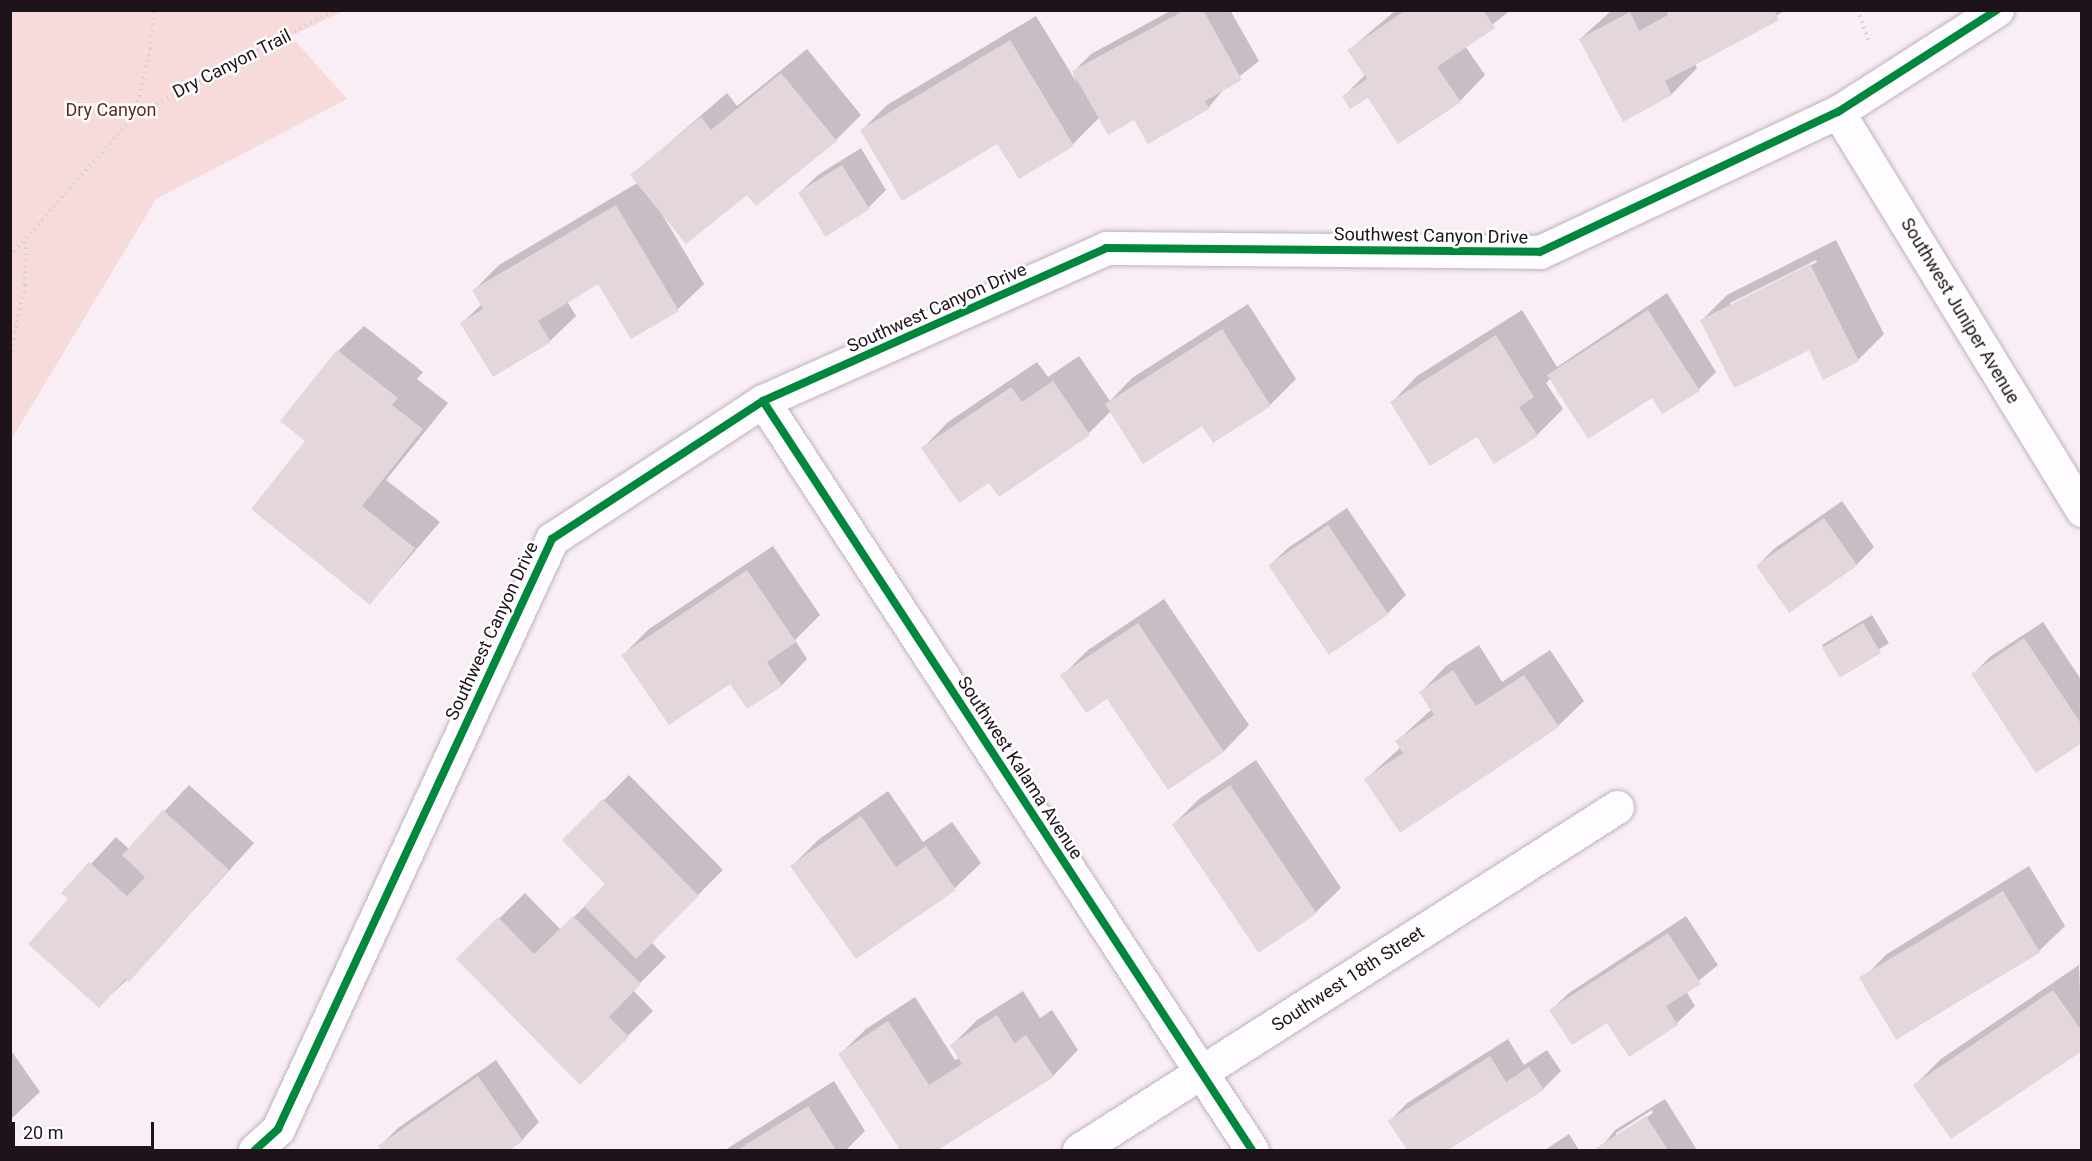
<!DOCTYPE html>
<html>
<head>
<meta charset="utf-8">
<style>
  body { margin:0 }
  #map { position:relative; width:2092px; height:1161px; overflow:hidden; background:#f9edf6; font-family:Roboto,sans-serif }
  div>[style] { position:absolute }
  .green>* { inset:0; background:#f7dbdb }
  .shadow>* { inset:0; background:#0003; transform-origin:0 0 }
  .building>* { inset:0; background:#e3d7dc; transform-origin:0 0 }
  .path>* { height:4px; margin-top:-2px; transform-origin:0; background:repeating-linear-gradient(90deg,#d5d2d5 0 1.5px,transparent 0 6px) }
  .roads { filter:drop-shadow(0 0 2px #bdb3bb) drop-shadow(0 0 2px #bdb3bb) }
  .street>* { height:33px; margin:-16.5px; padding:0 16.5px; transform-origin:16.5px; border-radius:16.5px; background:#fefcfe }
  .cycleway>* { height:8px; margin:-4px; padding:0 4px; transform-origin:4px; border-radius:4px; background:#00873e }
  span { translate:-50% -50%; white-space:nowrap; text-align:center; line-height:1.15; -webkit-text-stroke:5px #fff; paint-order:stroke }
  .street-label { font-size:18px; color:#1e131b }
  .park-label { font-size:18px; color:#612a23 }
  .frame { position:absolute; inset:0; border:12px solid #1e131b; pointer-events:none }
  .scale { position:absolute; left:12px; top:1122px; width:142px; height:27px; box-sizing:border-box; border:3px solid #1e131b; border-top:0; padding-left:8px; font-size:18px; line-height:21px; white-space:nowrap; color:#1e131b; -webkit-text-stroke:4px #fff; paint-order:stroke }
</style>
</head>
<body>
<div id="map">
  <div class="green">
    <div style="clip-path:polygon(11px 10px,344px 11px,291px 36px,347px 99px,156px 199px,11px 440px)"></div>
  </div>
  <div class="shadow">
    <div style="clip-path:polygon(1172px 10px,1230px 10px,1259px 61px,1225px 88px,1208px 108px,1135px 118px,1100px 117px,1073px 144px,861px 131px,887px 105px,1036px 16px,1077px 83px,1073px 72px,1091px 54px)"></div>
    <div style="clip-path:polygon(1396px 10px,1511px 10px,1465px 46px,1485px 75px,1460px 101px,1344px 96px,1366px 74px,1349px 50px)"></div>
    <div style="clip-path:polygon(1612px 10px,1786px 10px,1695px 63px,1697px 68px,1672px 94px,1624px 120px,1580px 39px)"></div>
    <div style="clip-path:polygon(807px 49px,861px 115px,836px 140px,663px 216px,704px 284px,678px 309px,631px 337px,598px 282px,567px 301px,576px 316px,550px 341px,462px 323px,482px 304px,474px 290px,499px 265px,639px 182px,632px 175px,727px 93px,737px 106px)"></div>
    <div style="clip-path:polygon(861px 148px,886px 190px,868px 208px,800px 192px,818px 175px)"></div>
    <div style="clip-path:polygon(evenodd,1836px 240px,1884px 334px,1858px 360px,1824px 378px,1809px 348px,1702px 320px,1727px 295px,1836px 240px,1816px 260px,1817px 262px,1730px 306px,1730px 303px,1816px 260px)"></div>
    <div style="clip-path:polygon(1667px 293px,1716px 372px,1699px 389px,1652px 396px,1551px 378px,1546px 383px,1563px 409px,1537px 435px,1478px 435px,1392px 402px,1417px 376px,1522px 310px,1557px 367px)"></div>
    <div style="clip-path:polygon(1248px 304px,1296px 379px,1270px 405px,1203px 424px,1111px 411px,1089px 433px,999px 495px,989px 481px,923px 448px,948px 422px,1037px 362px,1048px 377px,1079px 356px,1110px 401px,1132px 378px)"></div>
    <div style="clip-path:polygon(364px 326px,423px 372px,417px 379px,448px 403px,386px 480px,440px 522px,370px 603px,307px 441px,338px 351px)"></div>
    <div style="clip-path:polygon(1842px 501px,1874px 547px,1856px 565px,1758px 565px,1775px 548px)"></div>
    <div style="clip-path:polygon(1347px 508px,1406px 595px,1388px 613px,1270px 565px,1288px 548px)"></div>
    <div style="clip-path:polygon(773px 546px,820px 615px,795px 640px,807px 659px,782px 685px,747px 707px,731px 682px,623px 655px,649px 629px)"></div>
    <div style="clip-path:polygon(1164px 599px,1249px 725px,1224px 751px,1169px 788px,1108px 697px,1062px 676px,1088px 650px)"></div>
    <div style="left:1872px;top:615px;width:33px;height:58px;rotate:59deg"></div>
    <div style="clip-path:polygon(2043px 622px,2082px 681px,2082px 741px,1973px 674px,1991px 656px)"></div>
    <div style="clip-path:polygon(1479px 645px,1502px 682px,1550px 650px,1584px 701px,1558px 726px,1366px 779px,1401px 747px,1397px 741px,1432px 709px,1421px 692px,1446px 666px)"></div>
    <div style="clip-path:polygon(1256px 760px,1341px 888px,1315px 913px,1174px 824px,1199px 799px)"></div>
    <div style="clip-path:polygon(629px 775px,723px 870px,651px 942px,666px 957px,633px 990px,653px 1011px,580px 1083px,458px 959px,525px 893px,561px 930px,607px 884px,564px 840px)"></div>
    <div style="clip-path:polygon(189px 785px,254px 843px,154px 954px,99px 1006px,70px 899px,64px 893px,116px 837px,129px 849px)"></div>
    <div style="clip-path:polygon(888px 791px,923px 842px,952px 822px,981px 863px,955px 888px,856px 957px,792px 866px,818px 840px)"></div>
    <div style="clip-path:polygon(2029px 866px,2065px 926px,2039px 951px,1897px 1039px,1862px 979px,1887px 954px)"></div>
    <div style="clip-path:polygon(1686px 916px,1718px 965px,1686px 991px,1695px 1006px,1677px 1023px,1629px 1055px,1607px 1021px,1551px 1010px,1569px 993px)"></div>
    <div style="clip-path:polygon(2079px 965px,2082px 1049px,1915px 1085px,1941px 1059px)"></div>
    <div style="clip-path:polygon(1023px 991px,1040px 1018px,1052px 1010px,1078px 1050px,1053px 1076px,935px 1150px,902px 1150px,840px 1054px,866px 1029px,915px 997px,955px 1060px,960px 1057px,952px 1045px,977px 1020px)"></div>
    <div style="clip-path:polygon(1508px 1039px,1524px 1065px,1547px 1050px,1561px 1071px,1543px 1089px,1446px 1150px,1408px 1150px,1390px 1121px,1407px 1103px)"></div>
    <div style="clip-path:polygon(10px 1049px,40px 1092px,10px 1120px)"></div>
    <div style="clip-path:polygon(496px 1060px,539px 1122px,522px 1140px,506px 1150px,383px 1150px,380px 1146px,398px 1128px)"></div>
    <div style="clip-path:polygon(834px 1081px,865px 1131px,846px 1150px,725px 1150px)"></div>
    <div style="clip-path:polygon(evenodd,1665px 1099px,1697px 1150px,1599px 1150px,1615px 1130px,1665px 1099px,1652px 1110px,1653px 1113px,1616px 1137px,1616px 1133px,1652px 1110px)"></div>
    <div style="clip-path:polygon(1569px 1134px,1579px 1150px,1545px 1150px)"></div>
  </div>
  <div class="building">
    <div style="clip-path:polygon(1185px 10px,1203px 10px,1242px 80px,1205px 101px,1209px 109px,1148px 144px,1134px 120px,1108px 135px,1072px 71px)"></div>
    <div style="clip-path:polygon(1406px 10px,1483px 10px,1495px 28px,1437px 67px,1461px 102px,1398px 144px,1368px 98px,1350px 109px,1342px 96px,1367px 79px,1347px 50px)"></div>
    <div style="clip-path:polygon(1666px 10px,1774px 10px,1779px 20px,1665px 81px,1672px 95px,1623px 122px,1579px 39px,1630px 12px,1639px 31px,1668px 15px)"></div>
    <div style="clip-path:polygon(1010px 40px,1074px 146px,1019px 179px,997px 144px,902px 201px,860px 130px)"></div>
    <div style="clip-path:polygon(781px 73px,837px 141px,756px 206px,747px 195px,686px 244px,630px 175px,701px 117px,711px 130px)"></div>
    <div style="left:842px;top:165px;width:52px;height:52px;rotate:58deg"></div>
    <div style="clip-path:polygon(616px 205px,679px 311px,631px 339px,598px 284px,538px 321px,551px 342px,493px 377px,460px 323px,483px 309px,472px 290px)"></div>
    <div style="clip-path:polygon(1810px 264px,1859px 361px,1823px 380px,1809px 350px,1734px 388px,1700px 320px)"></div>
    <div style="clip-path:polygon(1648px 310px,1700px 391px,1662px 414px,1652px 398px,1588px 439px,1547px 375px)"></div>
    <div style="clip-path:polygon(1222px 329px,1271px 406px,1213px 443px,1202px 426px,1143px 464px,1105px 404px)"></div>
    <div style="clip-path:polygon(1496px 335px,1534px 397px,1519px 407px,1538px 436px,1494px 464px,1477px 437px,1430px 466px,1390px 402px)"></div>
    <div style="clip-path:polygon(337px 350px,398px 398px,392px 405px,423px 429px,362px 506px,415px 548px,370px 605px,251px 509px,305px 441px,280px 421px)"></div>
    <div style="clip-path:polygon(1053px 381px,1090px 435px,999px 497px,989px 483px,959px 503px,921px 448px,1011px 387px,1022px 402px)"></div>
    <div style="left:1824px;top:518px;width:58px;height:83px;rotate:55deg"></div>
    <div style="left:1328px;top:525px;width:108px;height:72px;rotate:56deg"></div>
    <div style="clip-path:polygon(747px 570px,796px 642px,767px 662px,782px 686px,747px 709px,730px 684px,669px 725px,621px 655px)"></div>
    <div style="clip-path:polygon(1138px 623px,1224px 752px,1168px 790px,1107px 699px,1086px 713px,1060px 675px)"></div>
    <div style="left:1863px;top:623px;width:35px;height:48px;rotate:59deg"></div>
    <div style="clip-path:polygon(2024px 638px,2082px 725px,2082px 743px,2036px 773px,1971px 674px)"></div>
    <div style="clip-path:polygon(1453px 670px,1476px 706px,1524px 675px,1559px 727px,1400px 833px,1364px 779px,1403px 753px,1395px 741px,1434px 715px,1419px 692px)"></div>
    <div style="left:1230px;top:785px;width:155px;height:70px;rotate:56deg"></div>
    <div style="clip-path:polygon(603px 799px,699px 896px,636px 959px,584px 906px,605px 884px,562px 840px)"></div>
    <div style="clip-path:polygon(163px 810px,229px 870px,129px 982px,125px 979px,99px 1008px,28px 944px,68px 899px,61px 893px,89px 862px,127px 896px,145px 877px,122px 855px)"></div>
    <div style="clip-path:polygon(861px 816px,896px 867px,926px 846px,956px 890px,856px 959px,790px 866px)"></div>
    <div style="left:2003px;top:891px;width:72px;height:168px;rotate:59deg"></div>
    <div style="clip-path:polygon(573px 916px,641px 984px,609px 1017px,629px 1037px,580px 1085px,456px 959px,498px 917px,534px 954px)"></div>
    <div style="clip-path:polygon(1668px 933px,1701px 984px,1666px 1006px,1678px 1025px,1629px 1057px,1607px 1023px,1572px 1045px,1549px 1010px)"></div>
    <div style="clip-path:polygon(2053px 990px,2082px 1031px,2082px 1051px,1951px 1139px,1913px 1085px)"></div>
    <div style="clip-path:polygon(997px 1015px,1014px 1043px,1026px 1035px,1054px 1077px,938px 1150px,900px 1150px,838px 1054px,888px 1021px,929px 1085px,962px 1064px,950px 1045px)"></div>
    <div style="clip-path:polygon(1490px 1056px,1506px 1082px,1529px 1067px,1544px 1090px,1448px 1150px,1407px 1150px,1388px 1121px)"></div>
    <div style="clip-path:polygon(478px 1076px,523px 1141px,509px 1150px,381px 1150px,378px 1146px)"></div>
    <div style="clip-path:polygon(808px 1106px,836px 1150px,737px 1150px)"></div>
    <div style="clip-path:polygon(1646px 1116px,1668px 1150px,1597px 1150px,1596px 1148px)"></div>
  </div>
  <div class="path">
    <div style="left:1858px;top:10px;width:34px;rotate:71deg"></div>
    <div style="left:135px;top:114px;width:67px;rotate:-77deg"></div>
    <div style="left:150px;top:49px;width:39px;rotate:-84deg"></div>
    <div style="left:10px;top:256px;width:188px;rotate:-48.4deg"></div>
    <div style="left:135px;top:115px;width:226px;rotate:-27.7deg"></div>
    <div style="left:10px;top:357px;width:74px;rotate:-78.2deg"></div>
    <div style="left:25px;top:285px;width:46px;rotate:-88.8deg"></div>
  </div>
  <div class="roads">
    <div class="street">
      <div style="left:1838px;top:112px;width:467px;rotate:58.5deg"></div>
      <div style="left:763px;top:401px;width:894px;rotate:56.86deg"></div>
      <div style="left:255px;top:1150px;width:31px;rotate:-42deg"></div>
      <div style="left:278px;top:1129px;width:651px;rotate:-65.09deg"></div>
      <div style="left:552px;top:539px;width:252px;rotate:-33.2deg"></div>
      <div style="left:763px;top:401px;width:376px;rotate:-24deg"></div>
      <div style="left:1106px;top:248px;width:434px;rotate:0.5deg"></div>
      <div style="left:1540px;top:252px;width:329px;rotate:-25.2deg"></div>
      <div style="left:1838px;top:112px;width:189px;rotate:-32.7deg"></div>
      <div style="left:1079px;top:1150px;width:638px;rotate:-32.52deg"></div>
    </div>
  </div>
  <div class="cycleway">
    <div style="left:763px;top:401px;width:894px;rotate:56.86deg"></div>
    <div style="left:255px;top:1150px;width:31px;rotate:-42deg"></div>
    <div style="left:278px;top:1129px;width:651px;rotate:-65.09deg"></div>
    <div style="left:552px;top:539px;width:252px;rotate:-33.2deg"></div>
    <div style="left:763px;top:401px;width:376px;rotate:-24deg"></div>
    <div style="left:1106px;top:248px;width:434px;rotate:0.5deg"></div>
    <div style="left:1540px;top:252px;width:329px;rotate:-25.2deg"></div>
    <div style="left:1838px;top:112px;width:189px;rotate:-32.7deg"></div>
  </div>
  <div class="street-label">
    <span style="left:232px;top:64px;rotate:-27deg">Dry Canyon Trail</span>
    <span style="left:1431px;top:236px;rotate:1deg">Southwest Canyon Drive</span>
    <span style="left:937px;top:308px;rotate:-24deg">Southwest Canyon Drive</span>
    <span style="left:1960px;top:311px;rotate:59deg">Southwest Juniper Avenue</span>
    <span style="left:492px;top:631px;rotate:-65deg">Southwest Canyon Drive</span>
    <span style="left:1020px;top:768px;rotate:57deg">Southwest Kalama Avenue</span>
    <span style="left:1348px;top:979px;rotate:-33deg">Southwest 18th Street</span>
  </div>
  <div class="park-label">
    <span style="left:111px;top:110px">Dry Canyon</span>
  </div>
  <div class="frame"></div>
  <div class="scale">20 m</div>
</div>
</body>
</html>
